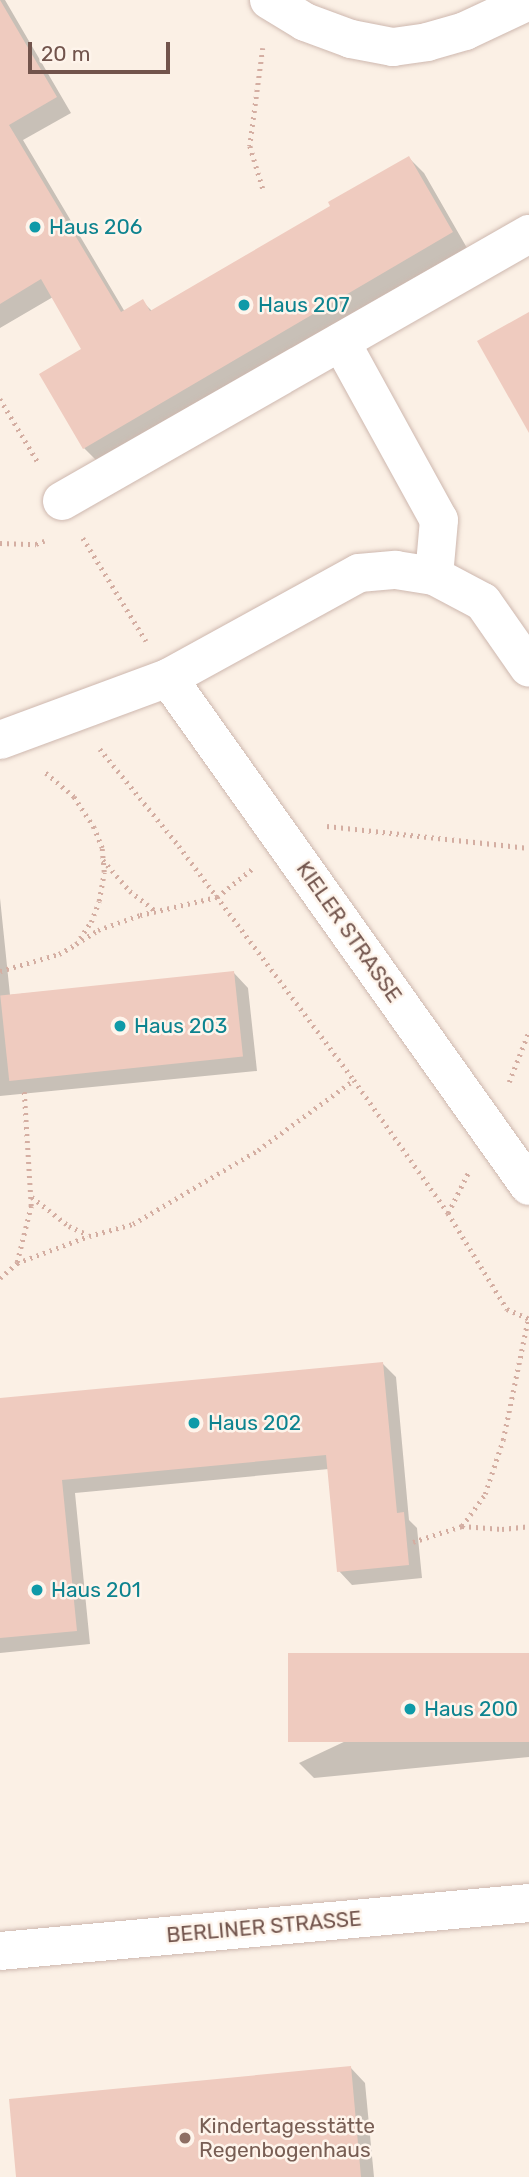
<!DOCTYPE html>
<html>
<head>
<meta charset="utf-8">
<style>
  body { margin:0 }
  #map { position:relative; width:529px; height:2177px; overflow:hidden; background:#fbf0e5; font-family:Rubik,sans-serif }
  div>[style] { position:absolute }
  .shadow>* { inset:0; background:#0003 }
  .building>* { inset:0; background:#efcbbf; transform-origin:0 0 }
  .path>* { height:4.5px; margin-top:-2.25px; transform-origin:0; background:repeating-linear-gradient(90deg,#d4aea2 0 2px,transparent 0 7px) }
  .roads { filter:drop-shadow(0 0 2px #ceb8af) drop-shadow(0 0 2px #ceb8af) }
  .minor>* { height:38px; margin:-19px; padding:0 19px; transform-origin:19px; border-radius:19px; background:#fff }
  .dots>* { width:19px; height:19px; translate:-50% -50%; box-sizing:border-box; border:4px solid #fef4eb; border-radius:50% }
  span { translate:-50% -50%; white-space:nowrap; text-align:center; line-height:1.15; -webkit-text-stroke:5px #fef4eb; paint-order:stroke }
  .culture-label { font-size:21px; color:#0d838f }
  .left { translate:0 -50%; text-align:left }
  .street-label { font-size:21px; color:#72544c }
  .education-label { font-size:21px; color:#785e54 }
  .scale { position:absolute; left:28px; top:42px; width:142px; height:32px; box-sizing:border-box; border:4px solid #72544c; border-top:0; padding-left:9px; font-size:21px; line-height:24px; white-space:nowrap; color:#72544c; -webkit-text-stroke:5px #fef4eb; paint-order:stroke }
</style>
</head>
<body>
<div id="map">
  <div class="shadow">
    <div style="clip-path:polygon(0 0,5px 0,71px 113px,23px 140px,125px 312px,143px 302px,153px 312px,333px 207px,409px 158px,424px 173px,467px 248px,99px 463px,84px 448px,84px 350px,53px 297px,0 328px)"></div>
    <div style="clip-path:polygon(0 898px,10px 995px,234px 973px,248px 988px,257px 1071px,0 1096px)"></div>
    <div style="clip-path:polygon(382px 1363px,396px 1377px,409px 1520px,417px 1528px,422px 1578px,352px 1585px,339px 1571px,329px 1469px,75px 1493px,90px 1644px,0 1653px,0 1399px)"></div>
    <div style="clip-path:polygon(529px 1655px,529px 1757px,314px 1778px,299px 1763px)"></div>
    <div style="clip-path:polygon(350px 2067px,365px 2083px,374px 2177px,18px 2177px)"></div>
  </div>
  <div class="building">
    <div style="clip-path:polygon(0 0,57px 97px,9px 125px,121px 312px,143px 299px,150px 311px,330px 206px,328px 202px,409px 156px,453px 232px,83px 449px,39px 374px,81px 349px,41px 279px,0 304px)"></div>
    <div style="clip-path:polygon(529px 312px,529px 433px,477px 341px)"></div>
    <div style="left:234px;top:971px;width:86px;height:235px;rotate:84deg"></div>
    <div style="clip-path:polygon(383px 1362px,397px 1513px,404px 1512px,409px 1565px,337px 1572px,326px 1455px,62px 1480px,77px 1631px,0 1638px,0 1398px)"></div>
    <div style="left:529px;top:1653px;width:89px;height:241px;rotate:90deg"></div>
    <div style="clip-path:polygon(351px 2066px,361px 2177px,16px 2177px,9px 2099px)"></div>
  </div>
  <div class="path">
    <div style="left:263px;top:48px;width:99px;rotate:97.6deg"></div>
    <div style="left:250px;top:146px;width:48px;rotate:73.1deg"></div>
    <div style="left:0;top:399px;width:76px;rotate:59deg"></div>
    <div style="left:83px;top:538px;width:121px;rotate:58.5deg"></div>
    <div style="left:0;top:543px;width:36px;rotate:2deg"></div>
    <div style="left:36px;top:544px;width:9px;rotate:-21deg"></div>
    <div style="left:100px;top:749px;width:125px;rotate:50.8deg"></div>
    <div style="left:179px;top:846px;width:292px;rotate:53.2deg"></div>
    <div style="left:354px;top:1080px;width:163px;rotate:54.7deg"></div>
    <div style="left:448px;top:1213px;width:113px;rotate:58.4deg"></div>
    <div style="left:507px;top:1309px;width:24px;rotate:24deg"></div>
    <div style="left:327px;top:826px;width:203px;rotate:6.2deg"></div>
    <div style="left:103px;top:860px;width:41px;rotate:48.9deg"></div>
    <div style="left:130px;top:891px;width:31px;rotate:38deg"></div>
    <div style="left:76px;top:944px;width:26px;rotate:-32deg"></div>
    <div style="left:98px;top:930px;width:45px;rotate:-19.7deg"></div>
    <div style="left:140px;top:915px;width:79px;rotate:-13.2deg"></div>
    <div style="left:217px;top:897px;width:45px;rotate:-38.7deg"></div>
    <div style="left:0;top:971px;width:61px;rotate:-16.1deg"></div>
    <div style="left:59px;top:954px;width:20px;rotate:-30deg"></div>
    <div style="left:76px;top:944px;width:27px;rotate:-56deg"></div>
    <div style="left:91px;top:922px;width:22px;rotate:-69deg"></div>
    <div style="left:99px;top:901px;width:29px;rotate:-80deg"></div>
    <div style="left:104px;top:872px;width:24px;rotate:-95deg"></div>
    <div style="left:102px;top:848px;width:22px;rotate:-112deg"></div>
    <div style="left:94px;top:828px;width:37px;rotate:-123deg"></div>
    <div style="left:74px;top:797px;width:40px;rotate:-140deg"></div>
    <div style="left:509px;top:1082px;width:55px;rotate:-68.6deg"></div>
    <div style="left:32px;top:1197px;width:47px;rotate:38.1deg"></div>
    <div style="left:69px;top:1226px;width:21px;rotate:25deg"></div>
    <div style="left:448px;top:1213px;width:45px;rotate:-63.4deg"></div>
    <div style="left:17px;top:1262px;width:58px;rotate:-76deg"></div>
    <div style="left:31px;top:1206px;width:116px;rotate:-93.5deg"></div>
    <div style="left:0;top:1278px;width:23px;rotate:-41deg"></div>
    <div style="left:17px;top:1263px;width:77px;rotate:-20.6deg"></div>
    <div style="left:89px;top:1236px;width:46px;rotate:-15.3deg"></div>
    <div style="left:133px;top:1224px;width:145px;rotate:-30.6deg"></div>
    <div style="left:258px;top:1150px;width:119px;rotate:-36.1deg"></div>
    <div style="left:462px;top:1526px;width:39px;rotate:-54deg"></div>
    <div style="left:485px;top:1494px;width:57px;rotate:-71.6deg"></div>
    <div style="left:503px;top:1440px;width:124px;rotate:-78.3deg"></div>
    <div style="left:413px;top:1542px;width:52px;rotate:-18.1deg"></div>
    <div style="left:462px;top:1526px;width:40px;rotate:4.3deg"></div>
    <div style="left:502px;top:1529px;width:27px;rotate:-6deg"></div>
  </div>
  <div class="roads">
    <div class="minor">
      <div style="left:269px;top:0;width:42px;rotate:31.4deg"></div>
      <div style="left:305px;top:22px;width:49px;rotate:20.3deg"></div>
      <div style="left:351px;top:39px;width:43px;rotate:10.8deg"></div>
      <div style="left:393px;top:47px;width:34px;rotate:-8deg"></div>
      <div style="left:427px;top:42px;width:40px;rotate:-16deg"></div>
      <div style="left:465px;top:31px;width:71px;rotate:-25.1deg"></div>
      <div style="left:341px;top:342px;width:203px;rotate:61.2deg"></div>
      <div style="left:439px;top:520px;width:56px;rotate:95.1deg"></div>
      <div style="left:62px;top:501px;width:538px;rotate:-29.76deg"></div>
      <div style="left:168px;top:678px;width:623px;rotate:54.6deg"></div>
      <div style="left:0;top:740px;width:179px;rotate:-20.3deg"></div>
      <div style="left:168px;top:678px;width:218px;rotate:-28.8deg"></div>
      <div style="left:359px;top:573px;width:37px;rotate:-5deg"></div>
      <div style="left:396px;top:570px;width:38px;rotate:9deg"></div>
      <div style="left:434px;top:576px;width:55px;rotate:28deg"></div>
      <div style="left:483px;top:602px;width:80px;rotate:55.1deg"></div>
      <div style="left:0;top:1951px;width:531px;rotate:-5.18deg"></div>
    </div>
  </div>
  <div class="dots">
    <div style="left:35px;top:227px;background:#0f9aa8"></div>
    <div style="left:244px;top:305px;background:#0f9aa8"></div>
    <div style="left:120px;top:1026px;background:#0f9aa8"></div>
    <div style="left:194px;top:1423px;background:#0f9aa8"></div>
    <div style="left:37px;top:1590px;background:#0f9aa8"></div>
    <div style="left:410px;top:1709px;background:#0f9aa8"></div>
    <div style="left:185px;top:2138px;background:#8d6e63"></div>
  </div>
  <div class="culture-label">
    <span class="left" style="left:49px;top:227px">Haus 206</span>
    <span class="left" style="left:258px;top:305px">Haus 207</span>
    <span class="left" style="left:134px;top:1026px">Haus 203</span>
    <span class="left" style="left:208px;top:1423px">Haus 202</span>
    <span class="left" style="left:51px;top:1590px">Haus 201</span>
    <span class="left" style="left:424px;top:1709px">Haus 200</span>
  </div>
  <div class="street-label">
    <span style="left:349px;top:932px;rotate:55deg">KIELER STRASSE</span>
    <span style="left:264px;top:1927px;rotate:-5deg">BERLINER STRASSE</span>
  </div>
  <div class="education-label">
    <span class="left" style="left:199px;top:2138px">Kindertagesstätte<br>Regenbogenhaus</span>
  </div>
  <div class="scale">20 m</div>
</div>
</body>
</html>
